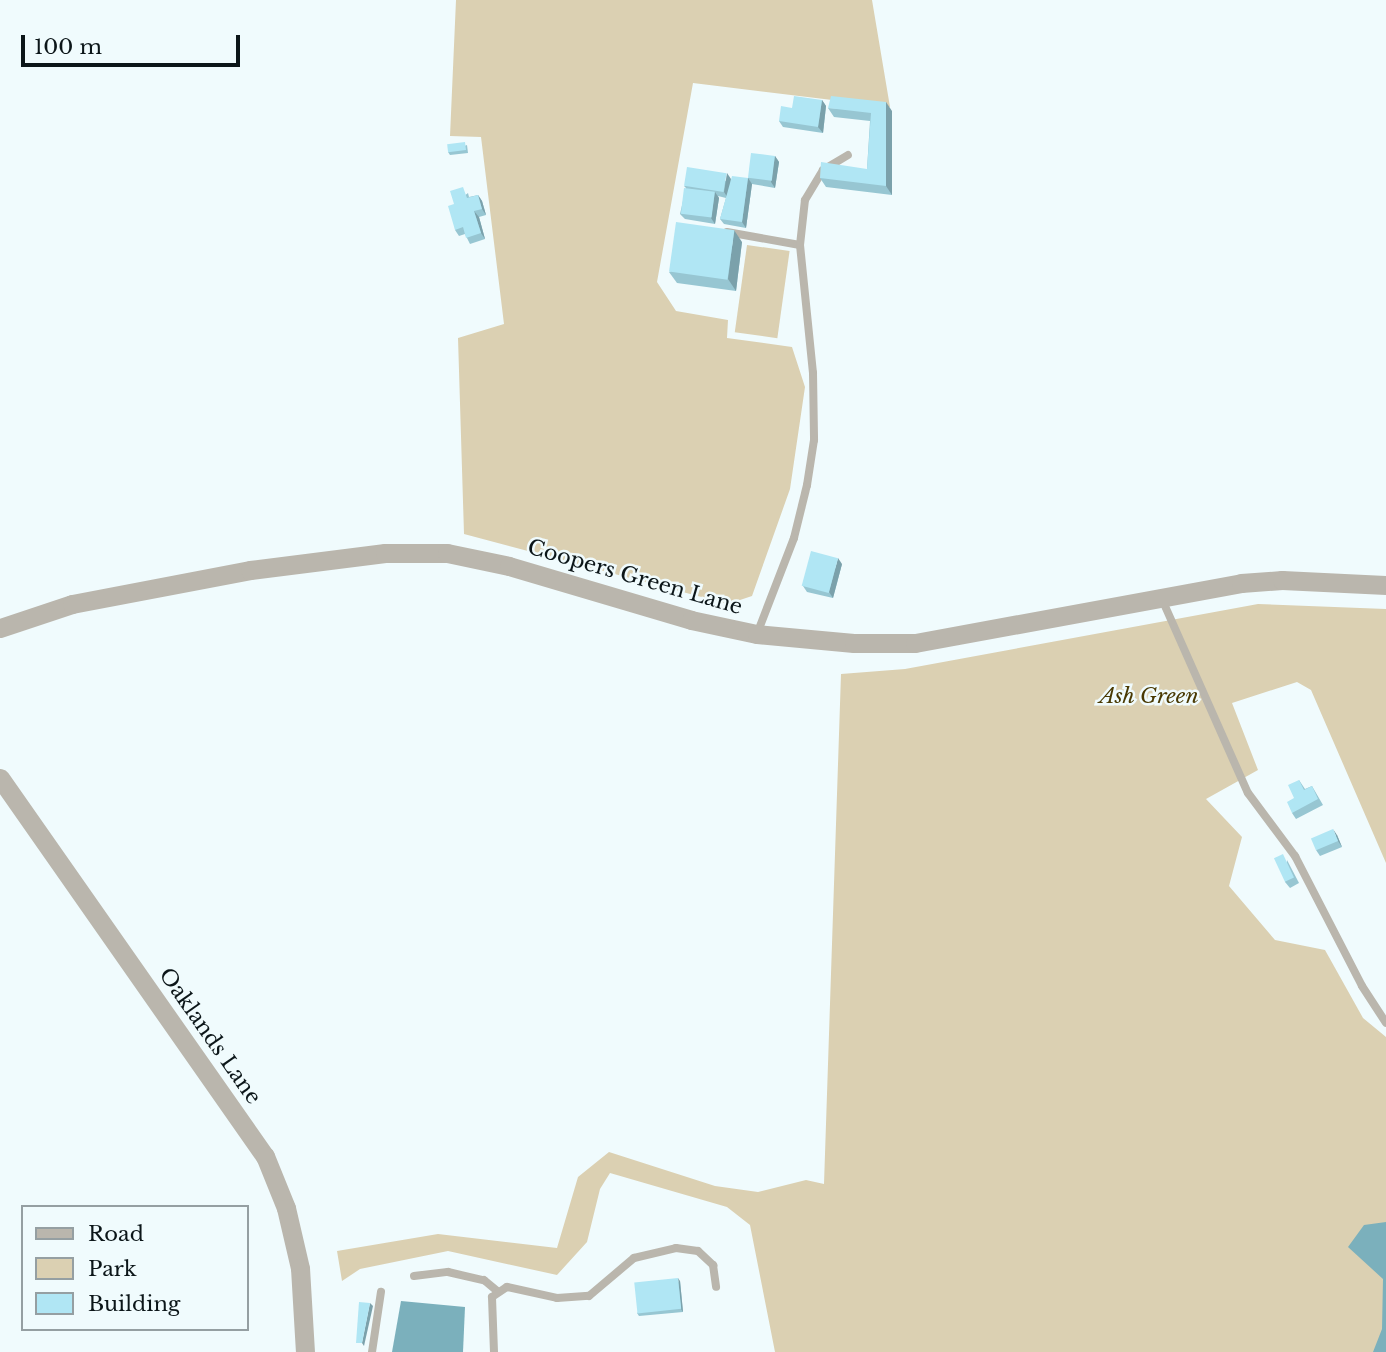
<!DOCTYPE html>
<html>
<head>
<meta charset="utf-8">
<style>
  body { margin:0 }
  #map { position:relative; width:1386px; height:1352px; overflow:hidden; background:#f0fbfd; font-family:"Libre Baskerville",serif }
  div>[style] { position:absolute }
  .green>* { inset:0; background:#dbd0b2; transform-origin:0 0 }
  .water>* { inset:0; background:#7bb0bc }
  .service>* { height:8px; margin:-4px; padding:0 4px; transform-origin:4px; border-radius:4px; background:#bab6ad }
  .tertiary>* { height:19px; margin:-9.5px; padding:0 9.5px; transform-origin:9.5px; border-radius:9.5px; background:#bab6ad }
  .wall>* { inset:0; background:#97c6d2 }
  .shaded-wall>* { inset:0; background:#7ba1ab }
  .building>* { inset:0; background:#b0e6f4; transform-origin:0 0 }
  span { translate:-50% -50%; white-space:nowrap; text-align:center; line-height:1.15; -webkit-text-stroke:5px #f0fbfd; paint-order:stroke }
  .street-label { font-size:21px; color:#0c1619 }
  .park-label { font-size:21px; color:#493902; font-style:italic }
  .legend { position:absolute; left:21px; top:1205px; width:228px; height:126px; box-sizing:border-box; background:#f0fbfd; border:2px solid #959fa2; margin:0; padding:9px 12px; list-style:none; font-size:21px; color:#0c1619 }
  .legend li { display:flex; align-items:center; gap:14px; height:35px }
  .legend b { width:35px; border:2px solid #959fa2 }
  .scale { position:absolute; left:21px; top:35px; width:219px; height:32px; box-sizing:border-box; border:4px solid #0c1619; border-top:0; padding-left:9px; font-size:21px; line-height:24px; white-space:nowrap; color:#0c1619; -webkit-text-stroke:5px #f0fbfd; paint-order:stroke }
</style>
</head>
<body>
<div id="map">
  <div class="green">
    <div style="clip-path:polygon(456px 0,872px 0,890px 107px,693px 83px,657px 282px,676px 311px,728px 320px,727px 338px,792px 347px,805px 387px,790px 489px,752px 596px,728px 604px,464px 534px,458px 338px,504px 324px,481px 137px,450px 136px)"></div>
    <div style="left:747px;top:245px;width:43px;height:88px;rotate:8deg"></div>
    <div style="clip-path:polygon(1258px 604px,1386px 609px,1386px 863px,1311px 690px,1297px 682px,1232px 703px,1258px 770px,1206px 799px,1242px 837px,1229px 886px,1275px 940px,1325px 950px,1363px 1018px,1386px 1037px,1386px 1352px,775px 1352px,750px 1225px,727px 1207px,610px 1173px,600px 1189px,587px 1242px,557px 1275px,448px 1251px,360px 1269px,342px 1281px,337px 1251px,438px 1234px,557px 1248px,578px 1177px,609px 1152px,715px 1186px,758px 1192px,806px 1180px,824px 1184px,841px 674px,905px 669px)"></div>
  </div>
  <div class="water">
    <div style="clip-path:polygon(1386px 1222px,1386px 1352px,1373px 1352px,1382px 1329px,1383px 1279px,1348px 1247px,1364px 1225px)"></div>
    <div style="clip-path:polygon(401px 1301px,465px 1307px,463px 1352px,392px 1352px)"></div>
  </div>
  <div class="service">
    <div style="left:727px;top:232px;width:74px;rotate:10.1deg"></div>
    <div style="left:800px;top:245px;width:129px;rotate:84.2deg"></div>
    <div style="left:813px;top:373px;width:67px;rotate:89.1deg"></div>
    <div style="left:814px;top:440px;width:46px;rotate:98.8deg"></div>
    <div style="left:807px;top:485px;width:55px;rotate:103.8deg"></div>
    <div style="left:794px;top:538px;width:103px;rotate:111.1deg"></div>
    <div style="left:800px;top:245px;width:45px;rotate:-83.7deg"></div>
    <div style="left:805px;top:200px;width:35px;rotate:-59deg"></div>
    <div style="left:823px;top:170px;width:29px;rotate:-31deg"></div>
    <div style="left:1161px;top:597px;width:214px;rotate:66.1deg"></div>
    <div style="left:1248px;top:793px;width:79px;rotate:53.3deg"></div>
    <div style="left:1295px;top:856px;width:146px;rotate:62.7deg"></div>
    <div style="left:1362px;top:986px;width:44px;rotate:57deg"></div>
    <div style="left:414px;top:1276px;width:34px;rotate:-7deg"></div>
    <div style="left:448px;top:1272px;width:37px;rotate:13deg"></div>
    <div style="left:484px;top:1280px;width:17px;rotate:40deg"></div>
    <div style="left:372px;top:1352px;width:61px;rotate:-81.5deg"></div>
    <div style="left:494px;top:1352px;width:55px;rotate:-92.1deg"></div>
    <div style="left:492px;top:1297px;width:18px;rotate:-34deg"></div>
    <div style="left:507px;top:1287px;width:51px;rotate:12.4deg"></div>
    <div style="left:557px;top:1298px;width:32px;rotate:-4deg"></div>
    <div style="left:589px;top:1296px;width:59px;rotate:-40.2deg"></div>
    <div style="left:634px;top:1258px;width:43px;rotate:-13.4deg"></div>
    <div style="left:676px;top:1248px;width:22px;rotate:8deg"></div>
    <div style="left:698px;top:1251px;width:21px;rotate:43deg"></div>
    <div style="left:713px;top:1265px;width:22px;rotate:82deg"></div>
  </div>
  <div class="tertiary">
    <div style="left:0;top:628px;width:76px;rotate:-18.4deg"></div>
    <div style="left:72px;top:604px;width:181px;rotate:-10.8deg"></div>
    <div style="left:250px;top:570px;width:136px;rotate:-7.2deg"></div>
    <div style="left:385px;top:553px;width:62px"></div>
    <div style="left:447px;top:553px;width:63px;rotate:11.8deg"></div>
    <div style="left:509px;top:566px;width:190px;rotate:16.5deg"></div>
    <div style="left:691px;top:620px;width:67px;rotate:12deg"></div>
    <div style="left:757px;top:634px;width:97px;rotate:5.3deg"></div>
    <div style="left:854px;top:643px;width:61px"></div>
    <div style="left:915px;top:643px;width:331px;rotate:-10.4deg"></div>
    <div style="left:1241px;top:583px;width:41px;rotate:-4.2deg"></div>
    <div style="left:1282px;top:580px;width:104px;rotate:2.8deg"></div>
    <div style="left:0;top:778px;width:462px;rotate:55deg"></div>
    <div style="left:265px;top:1156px;width:56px;rotate:68deg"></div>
    <div style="left:286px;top:1208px;width:62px;rotate:76.9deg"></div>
    <div style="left:300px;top:1268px;width:84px;rotate:86.6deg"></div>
  </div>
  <div class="wall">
    <div style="clip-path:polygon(822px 100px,826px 106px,823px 133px,783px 127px,779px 121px,792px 108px)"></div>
    <div style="clip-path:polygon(828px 108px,892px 111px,892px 195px,826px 187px,820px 178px,867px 169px,870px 121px,834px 117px)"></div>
    <div style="clip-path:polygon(467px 145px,468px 153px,450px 155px,448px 152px)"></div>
    <div style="clip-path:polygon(775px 156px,779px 162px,775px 188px,752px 184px,746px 228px,724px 224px,720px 219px,726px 198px,718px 196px,719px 198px,715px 224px,685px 219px,680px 214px,686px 188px,684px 186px,748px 178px)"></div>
    <div style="clip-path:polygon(468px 193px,469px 197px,478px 195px,482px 201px,486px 215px,479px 217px,485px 239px,470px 244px,465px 234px,459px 236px,455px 230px,454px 204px)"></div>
    <div style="clip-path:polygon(742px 242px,736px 291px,677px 283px,669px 272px)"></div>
    <div style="clip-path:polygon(842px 564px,833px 598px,807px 592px,803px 586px)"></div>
    <div style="clip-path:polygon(1299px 780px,1305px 789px,1312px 786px,1323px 805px,1296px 819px,1292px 813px,1294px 798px)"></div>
    <div style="clip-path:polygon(1337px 835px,1342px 847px,1320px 856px,1316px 850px)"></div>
    <div style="clip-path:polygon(1287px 860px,1299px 883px,1290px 888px,1285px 882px)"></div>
    <div style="clip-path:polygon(680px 1281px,683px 1312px,639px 1316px,637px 1313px)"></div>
  </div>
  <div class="shaded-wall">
    <div style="clip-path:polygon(822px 100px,826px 106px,823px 133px,818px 127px)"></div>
    <div style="clip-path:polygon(886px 102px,892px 111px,892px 195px,886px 186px)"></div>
    <div style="clip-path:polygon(775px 156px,779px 162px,775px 188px,771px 182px)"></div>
    <div style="clip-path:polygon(727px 173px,731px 179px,728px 198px,724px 192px)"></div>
    <div style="clip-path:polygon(748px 178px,752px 184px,746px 228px,742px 222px)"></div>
    <div style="clip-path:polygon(715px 192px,719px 198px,715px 224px,711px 218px)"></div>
    <div style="clip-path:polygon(478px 195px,482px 201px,486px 215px,482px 209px)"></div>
    <div style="clip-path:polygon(474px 211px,479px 217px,485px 239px,481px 233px)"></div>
    <div style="clip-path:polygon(734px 230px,742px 242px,736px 291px,728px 279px)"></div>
    <div style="clip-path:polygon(838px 558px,842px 564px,833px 598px,829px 592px)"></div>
    <div style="clip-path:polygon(1333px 829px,1337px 835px,1342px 847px,1338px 841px)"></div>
    <div style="clip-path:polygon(678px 1278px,680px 1281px,683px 1312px,681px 1309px)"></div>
    <div style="clip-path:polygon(370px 1303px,373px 1306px,364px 1346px,362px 1343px)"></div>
  </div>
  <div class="building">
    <div style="clip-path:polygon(794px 96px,822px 100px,818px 127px,779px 121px,781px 106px,792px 108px)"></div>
    <div style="clip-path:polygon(831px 96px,886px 102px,886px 186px,820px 178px,821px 162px,867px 169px,871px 113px,828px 108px)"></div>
    <div style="left:465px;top:142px;width:8px;height:18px;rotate:83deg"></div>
    <div style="left:751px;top:153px;width:24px;height:25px;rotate:7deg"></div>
    <div style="left:687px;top:167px;width:40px;height:19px;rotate:9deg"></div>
    <div style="clip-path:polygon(732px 176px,748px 178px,742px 222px,720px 219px)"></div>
    <div style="clip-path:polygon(463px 187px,467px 198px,478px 195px,482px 209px,474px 211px,481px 233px,466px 238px,463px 227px,455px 230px,448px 206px,454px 204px,450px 191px)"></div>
    <div style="left:684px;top:188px;width:31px;height:26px;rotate:7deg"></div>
    <div style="left:676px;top:222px;width:59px;height:50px;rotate:8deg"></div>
    <div style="left:811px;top:551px;width:28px;height:36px;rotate:15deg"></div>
    <div style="clip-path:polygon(1299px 780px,1304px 790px,1312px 786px,1318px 799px,1292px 813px,1287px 802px,1294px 798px,1288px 785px)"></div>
    <div style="left:1333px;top:829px;width:13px;height:24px;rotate:67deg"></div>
    <div style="left:1283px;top:854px;width:26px;height:10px;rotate:65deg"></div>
    <div style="left:678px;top:1278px;width:31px;height:44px;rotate:84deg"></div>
    <div style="clip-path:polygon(359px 1302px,370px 1303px,362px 1343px,356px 1343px)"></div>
  </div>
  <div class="street-label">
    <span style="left:635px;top:577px;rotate:16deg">Coopers Green Lane</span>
    <span style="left:210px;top:1036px;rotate:55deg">Oaklands Lane</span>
  </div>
  <div class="park-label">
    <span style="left:1149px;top:696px">Ash Green</span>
  </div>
  <ul class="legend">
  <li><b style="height:9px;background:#bab6ad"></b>Road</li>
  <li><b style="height:19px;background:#dbd0b2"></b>Park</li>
  <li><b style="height:19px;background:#b0e6f4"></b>Building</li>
  </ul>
  <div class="scale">100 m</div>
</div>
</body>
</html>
